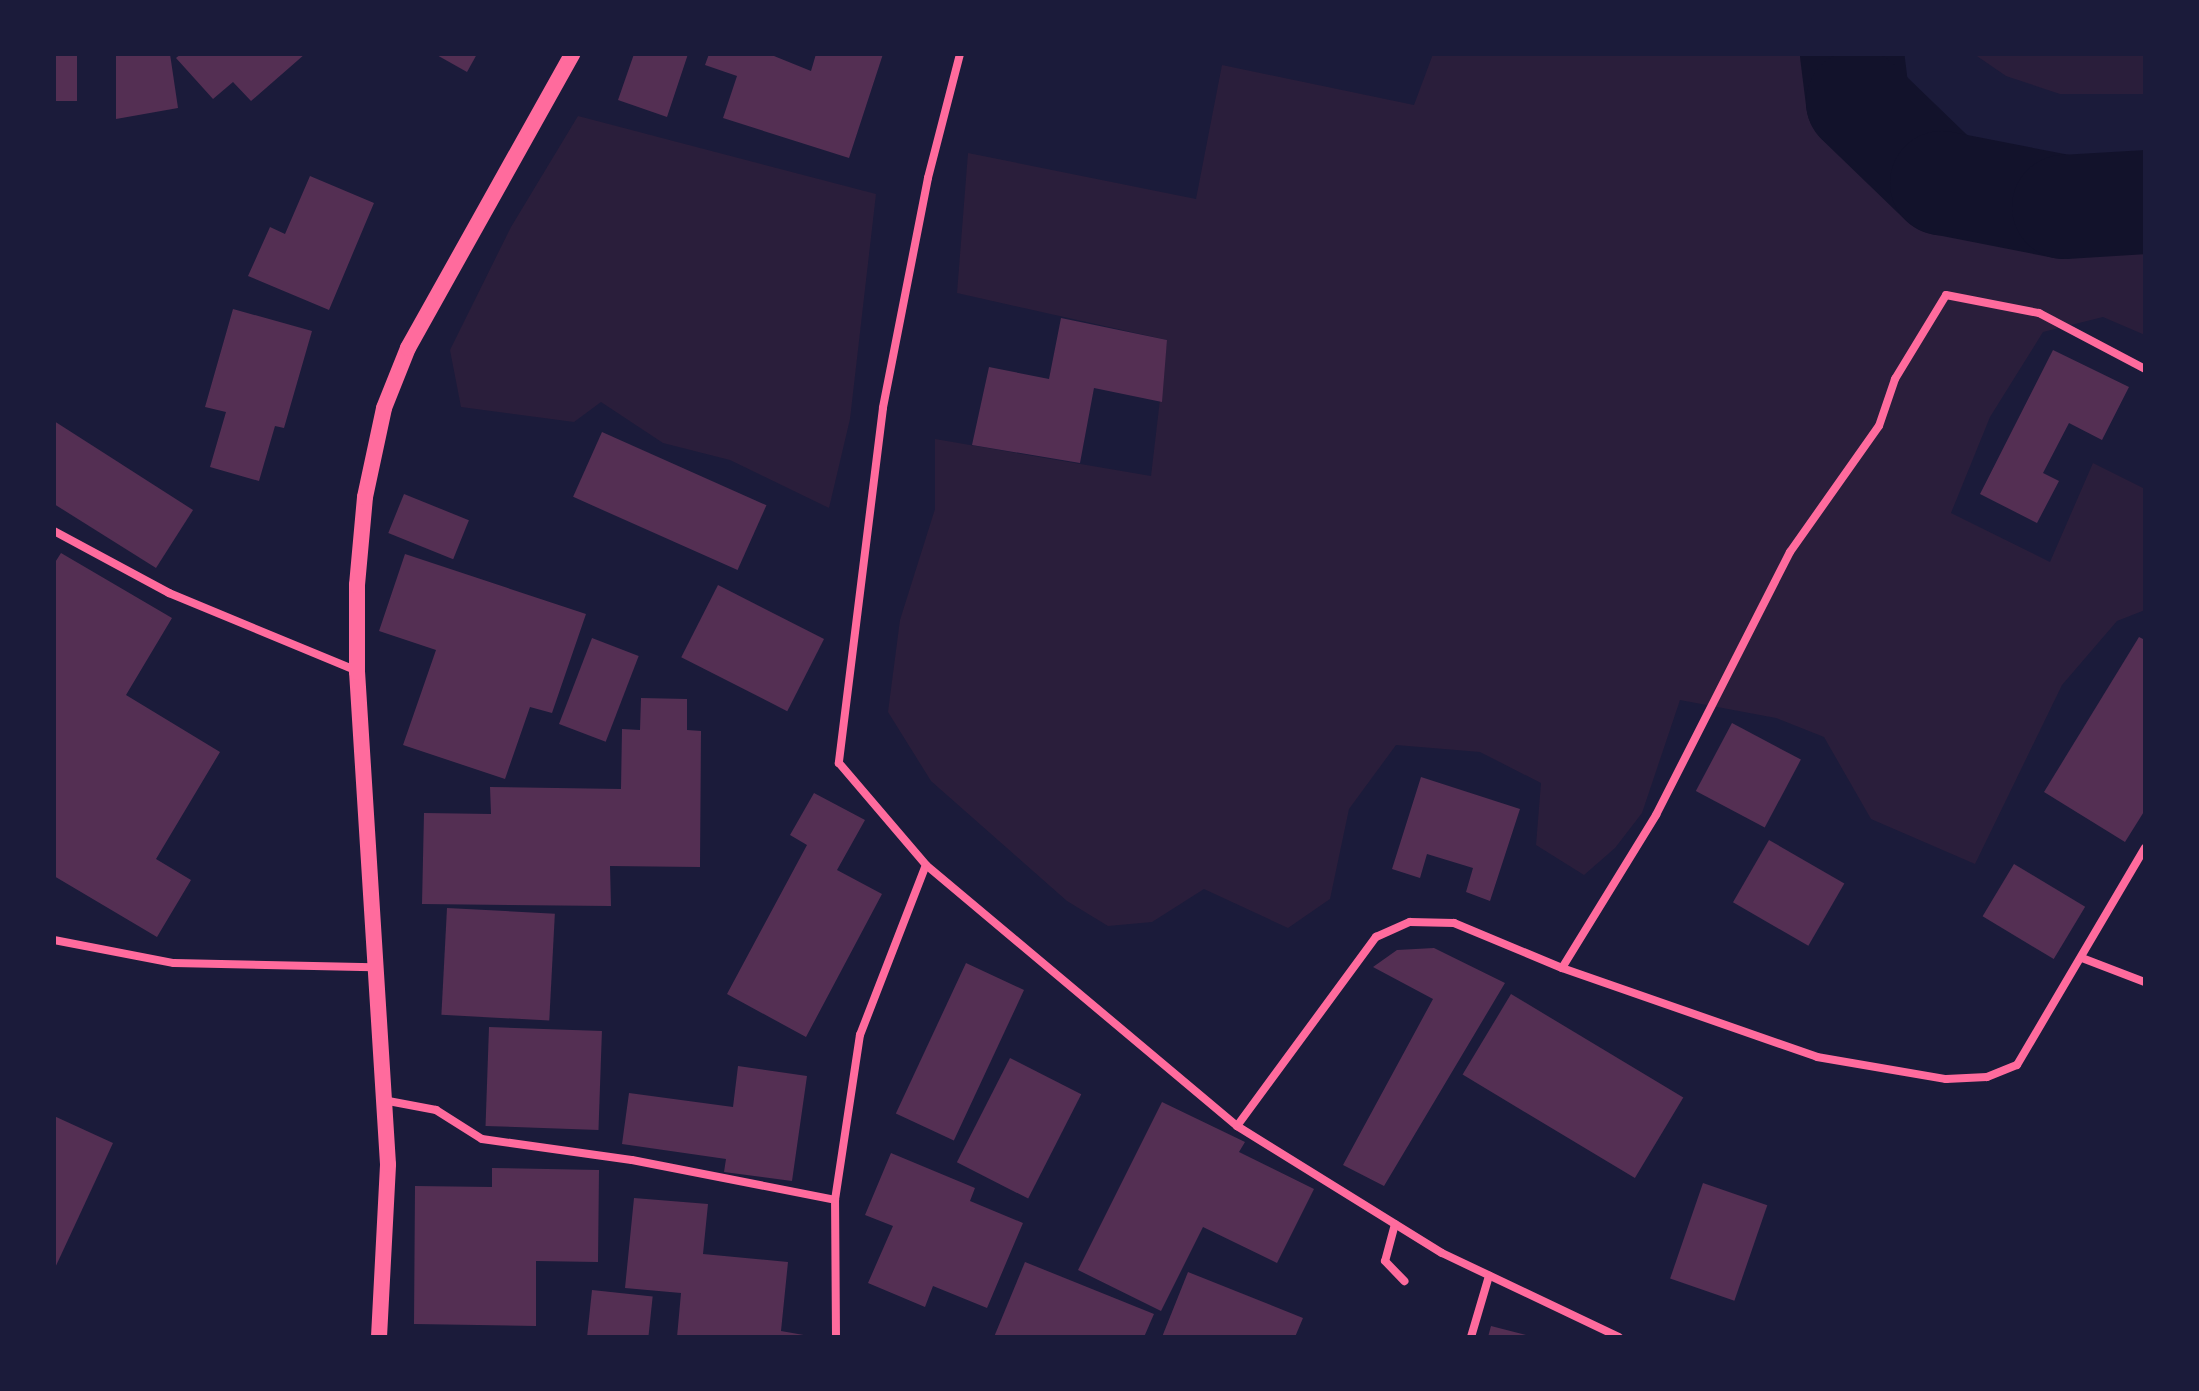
<!DOCTYPE html>
<html>
<head>
<meta charset="utf-8">
<style>
  body { margin:0 }
  #map { position:relative; width:2199px; height:1391px; overflow:hidden; background:#1b1b3a; font-family:Jost,sans-serif }
  div>[style] { position:absolute }
  .green>* { inset:0; background:#2a1e3b }
  .river>* { height:104px; margin:-52px; padding:0 52px; transform-origin:52px; border-radius:52px; background:#12122b }
  .building>* { inset:0; background:#542f53; transform-origin:0 0 }
  .minor>* { height:8px; margin:-4px; padding:0 4px; transform-origin:4px; border-radius:4px; background:#ff6b9d }
  .secondary>* { height:16px; margin:-8px; padding:0 8px; transform-origin:8px; border-radius:8px; background:#ff6b9d }
  span { translate:-50% -50%; white-space:nowrap; text-align:center; line-height:1.15; -webkit-text-stroke:6px #1b1b3a; paint-order:stroke }
  .frame { position:absolute; inset:0; border:56px solid #1b1b3a; pointer-events:none }
</style>
</head>
<body>
<div id="map">
  <div class="green">
    <div style="clip-path:polygon(1433px 54px,1831px 54px,1851px 145px,1889px 177px,2033px 252px,2145px 245px,2145px 335px,2103px 317px,2043px 332px,1990px 417px,1951px 513px,2050px 562px,2093px 463px,2145px 489px,2145px 610px,2117px 621px,2062px 685px,1975px 864px,1871px 819px,1824px 737px,1776px 718px,1680px 700px,1642px 813px,1615px 848px,1584px 875px,1536px 845px,1541px 783px,1480px 752px,1396px 745px,1349px 809px,1330px 899px,1288px 928px,1204px 889px,1152px 922px,1108px 926px,1067px 901px,931px 781px,888px 712px,900px 620px,935px 509px,935px 439px,1151px 476px,1167px 340px,957px 293px,968px 153px,1196px 199px,1222px 65px,1414px 105px)"></div>
    <div style="clip-path:polygon(1974px 54px,2145px 54px,2145px 94px,2060px 94px,2006px 76px)"></div>
    <div style="clip-path:polygon(578px 116px,876px 194px,850px 419px,829px 508px,730px 460px,663px 443px,601px 402px,574px 422px,461px 407px,450px 350px,511px 227px)"></div>
  </div>
  <div class="river">
    <div style="left:1852px;top:54px;width:48px;rotate:82.9deg"></div>
    <div style="left:1858px;top:102px;width:117px;rotate:44deg"></div>
    <div style="left:1942px;top:183px;width:124px;rotate:11.1deg"></div>
    <div style="left:2064px;top:207px;width:81px;rotate:-3.5deg"></div>
  </div>
  <div class="building">
    <div style="left:54px;top:54px;width:23px;height:47px"></div>
    <div style="clip-path:polygon(116px 54px,170px 54px,178px 108px,116px 119px)"></div>
    <div style="clip-path:polygon(181px 54px,305px 54px,251px 101px,233px 82px,213px 99px,176px 58px)"></div>
    <div style="clip-path:polygon(435px 54px,477px 54px,467px 72px)"></div>
    <div style="clip-path:polygon(634px 54px,688px 54px,667px 117px,618px 100px)"></div>
    <div style="clip-path:polygon(709px 54px,769px 54px,811px 71px,816px 54px,883px 54px,849px 158px,723px 118px,737px 76px,705px 65px)"></div>
    <div style="clip-path:polygon(310px 176px,374px 203px,329px 310px,248px 276px,270px 227px,285px 234px)"></div>
    <div style="clip-path:polygon(233px 309px,312px 331px,284px 428px,275px 426px,259px 481px,210px 467px,226px 412px,205px 407px)"></div>
    <div style="clip-path:polygon(1061px 318px,1167px 340px,1162px 402px,1094px 388px,1080px 463px,972px 445px,989px 367px,1049px 379px)"></div>
    <div style="clip-path:polygon(2053px 350px,2129px 387px,2102px 440px,2069px 423px,2043px 473px,2059px 481px,2037px 523px,1980px 494px)"></div>
    <div style="clip-path:polygon(54px 421px,193px 510px,156px 568px,54px 504px)"></div>
    <div style="left:602px;top:432px;width:180px;height:71px;rotate:24deg"></div>
    <div style="left:404px;top:494px;width:70px;height:42px;rotate:22deg"></div>
    <div style="clip-path:polygon(61px 553px,172px 618px,126px 695px,220px 752px,156px 859px,191px 880px,157px 937px,54px 876px,54px 564px)"></div>
    <div style="clip-path:polygon(405px 554px,586px 614px,552px 713px,530px 707px,505px 779px,403px 745px,436px 650px,379px 631px)"></div>
    <div style="left:718px;top:585px;width:119px;height:81px;rotate:27deg"></div>
    <div style="clip-path:polygon(2139px 637px,2145px 640px,2145px 810px,2125px 842px,2044px 792px)"></div>
    <div style="left:592px;top:638px;width:50px;height:92px;rotate:21deg"></div>
    <div style="clip-path:polygon(641px 698px,687px 699px,687px 730px,701px 731px,700px 867px,610px 866px,611px 906px,422px 904px,424px 813px,491px 814px,490px 787px,621px 789px,622px 729px,640px 730px)"></div>
    <div style="left:1732px;top:723px;width:78px;height:77px;rotate:28deg"></div>
    <div style="clip-path:polygon(1421px 777px,1520px 809px,1490px 901px,1466px 892px,1473px 868px,1427px 854px,1420px 878px,1392px 869px)"></div>
    <div style="clip-path:polygon(814px 793px,865px 820px,837px 870px,882px 894px,806px 1037px,727px 994px,807px 845px,790px 835px)"></div>
    <div style="left:1769px;top:840px;width:87px;height:72px;rotate:30deg"></div>
    <div style="left:2014px;top:864px;width:83px;height:61px;rotate:31deg"></div>
    <div style="left:447px;top:908px;width:108px;height:107px;rotate:3deg"></div>
    <div style="clip-path:polygon(1434px 948px,1505px 983px,1384px 1186px,1343px 1165px,1433px 999px,1373px 967px,1397px 950px)"></div>
    <div style="left:966px;top:963px;width:64px;height:166px;rotate:25deg"></div>
    <div style="left:1511px;top:994px;width:201px;height:94px;rotate:31deg"></div>
    <div style="left:489px;top:1027px;width:113px;height:99px;rotate:2deg"></div>
    <div style="left:1010px;top:1058px;width:80px;height:117px;rotate:27deg"></div>
    <div style="clip-path:polygon(738px 1066px,807px 1076px,792px 1181px,724px 1172px,726px 1159px,622px 1144px,629px 1093px,733px 1107px)"></div>
    <div style="clip-path:polygon(1162px 1102px,1245px 1142px,1239px 1152px,1314px 1189px,1277px 1263px,1203px 1227px,1161px 1311px,1078px 1270px)"></div>
    <div style="clip-path:polygon(54px 1116px,113px 1143px,54px 1270px)"></div>
    <div style="clip-path:polygon(891px 1153px,975px 1188px,970px 1201px,1023px 1223px,987px 1308px,933px 1286px,925px 1307px,868px 1283px,893px 1226px,865px 1215px)"></div>
    <div style="clip-path:polygon(492px 1168px,599px 1170px,598px 1262px,536px 1261px,536px 1326px,414px 1324px,415px 1186px,492px 1187px)"></div>
    <div style="left:1703px;top:1183px;width:68px;height:101px;rotate:19deg"></div>
    <div style="clip-path:polygon(634px 1198px,708px 1204px,703px 1254px,788px 1262px,781px 1331px,815px 1337px,677px 1337px,681px 1293px,625px 1288px)"></div>
    <div style="clip-path:polygon(1025px 1262px,1154px 1314px,1144px 1337px,994px 1337px)"></div>
    <div style="clip-path:polygon(1188px 1272px,1303px 1318px,1295px 1337px,1162px 1337px)"></div>
    <div style="left:592px;top:1290px;width:61px;height:47px;rotate:6deg"></div>
    <div style="clip-path:polygon(1491px 1326px,1530px 1336px,1530px 1337px,1488px 1337px)"></div>
  </div>
  <div class="minor">
    <div style="left:960px;top:54px;width:128px;rotate:104.5deg"></div>
    <div style="left:928px;top:178px;width:234px;rotate:101.1deg"></div>
    <div style="left:883px;top:408px;width:358px;rotate:97.1deg"></div>
    <div style="left:839px;top:763px;width:134px;rotate:49.5deg"></div>
    <div style="left:926px;top:865px;width:406px;rotate:40deg"></div>
    <div style="left:1237px;top:1126px;width:241px;rotate:31.8deg"></div>
    <div style="left:1442px;top:1253px;width:196px;rotate:25.4deg"></div>
    <div style="left:54px;top:531px;width:131px;rotate:28.3deg"></div>
    <div style="left:169px;top:593px;width:204px;rotate:22.5deg"></div>
    <div style="left:54px;top:940px;width:122px;rotate:10.9deg"></div>
    <div style="left:174px;top:963px;width:199px;rotate:1.2deg"></div>
    <div style="left:2082px;top:958px;width:67px;rotate:20.9deg"></div>
    <div style="left:1562px;top:968px;width:180px;rotate:-58.4deg"></div>
    <div style="left:1656px;top:815px;width:295px;rotate:-63deg"></div>
    <div style="left:1790px;top:552px;width:154px;rotate:-54.8deg"></div>
    <div style="left:1879px;top:426px;width:50px;rotate:-71.2deg"></div>
    <div style="left:1895px;top:379px;width:98px;rotate:-58.7deg"></div>
    <div style="left:1946px;top:295px;width:95px;rotate:11deg"></div>
    <div style="left:2039px;top:313px;width:120px;rotate:27.8deg"></div>
    <div style="left:383px;top:1100px;width:54px;rotate:10.7deg"></div>
    <div style="left:436px;top:1110px;width:54px;rotate:32.2deg"></div>
    <div style="left:482px;top:1139px;width:151px;rotate:8deg"></div>
    <div style="left:632px;top:1160px;width:207px;rotate:11.1deg"></div>
    <div style="left:1237px;top:1126px;width:235px;rotate:-53.7deg"></div>
    <div style="left:1376px;top:937px;width:37px;rotate:-24deg"></div>
    <div style="left:1410px;top:922px;width:44px;rotate:1.3deg"></div>
    <div style="left:1454px;top:923px;width:117px;rotate:22.6deg"></div>
    <div style="left:1562px;top:968px;width:270px;rotate:19.2deg"></div>
    <div style="left:1817px;top:1057px;width:131px;rotate:9.7deg"></div>
    <div style="left:1946px;top:1079px;width:41px;rotate:-2.8deg"></div>
    <div style="left:1987px;top:1077px;width:32px;rotate:-22deg"></div>
    <div style="left:2017px;top:1065px;width:252px;rotate:-59.5deg"></div>
    <div style="left:1395px;top:1224px;width:38px;rotate:105deg"></div>
    <div style="left:1385px;top:1261px;width:28px;rotate:46deg"></div>
    <div style="left:836px;top:1337px;width:137px;rotate:-90.4deg"></div>
    <div style="left:835px;top:1200px;width:167px;rotate:-81.4deg"></div>
    <div style="left:860px;top:1035px;width:182px;rotate:-68.8deg"></div>
    <div style="left:1471px;top:1337px;width:64px;rotate:-73.6deg"></div>
  </div>
  <div class="secondary">
    <div style="left:379px;top:1337px;width:173px;rotate:-87deg"></div>
    <div style="left:388px;top:1164px;width:493px;rotate:-93.6deg"></div>
    <div style="left:357px;top:672px;width:87px;rotate:-90deg"></div>
    <div style="left:357px;top:585px;width:88px;rotate:-84.8deg"></div>
    <div style="left:365px;top:497px;width:91px;rotate:-77.9deg"></div>
    <div style="left:384px;top:408px;width:65px;rotate:-68.2deg"></div>
    <div style="left:408px;top:348px;width:337px;rotate:-60.8deg"></div>
  </div>
  <div class="frame"></div>
</div>
</body>
</html>
